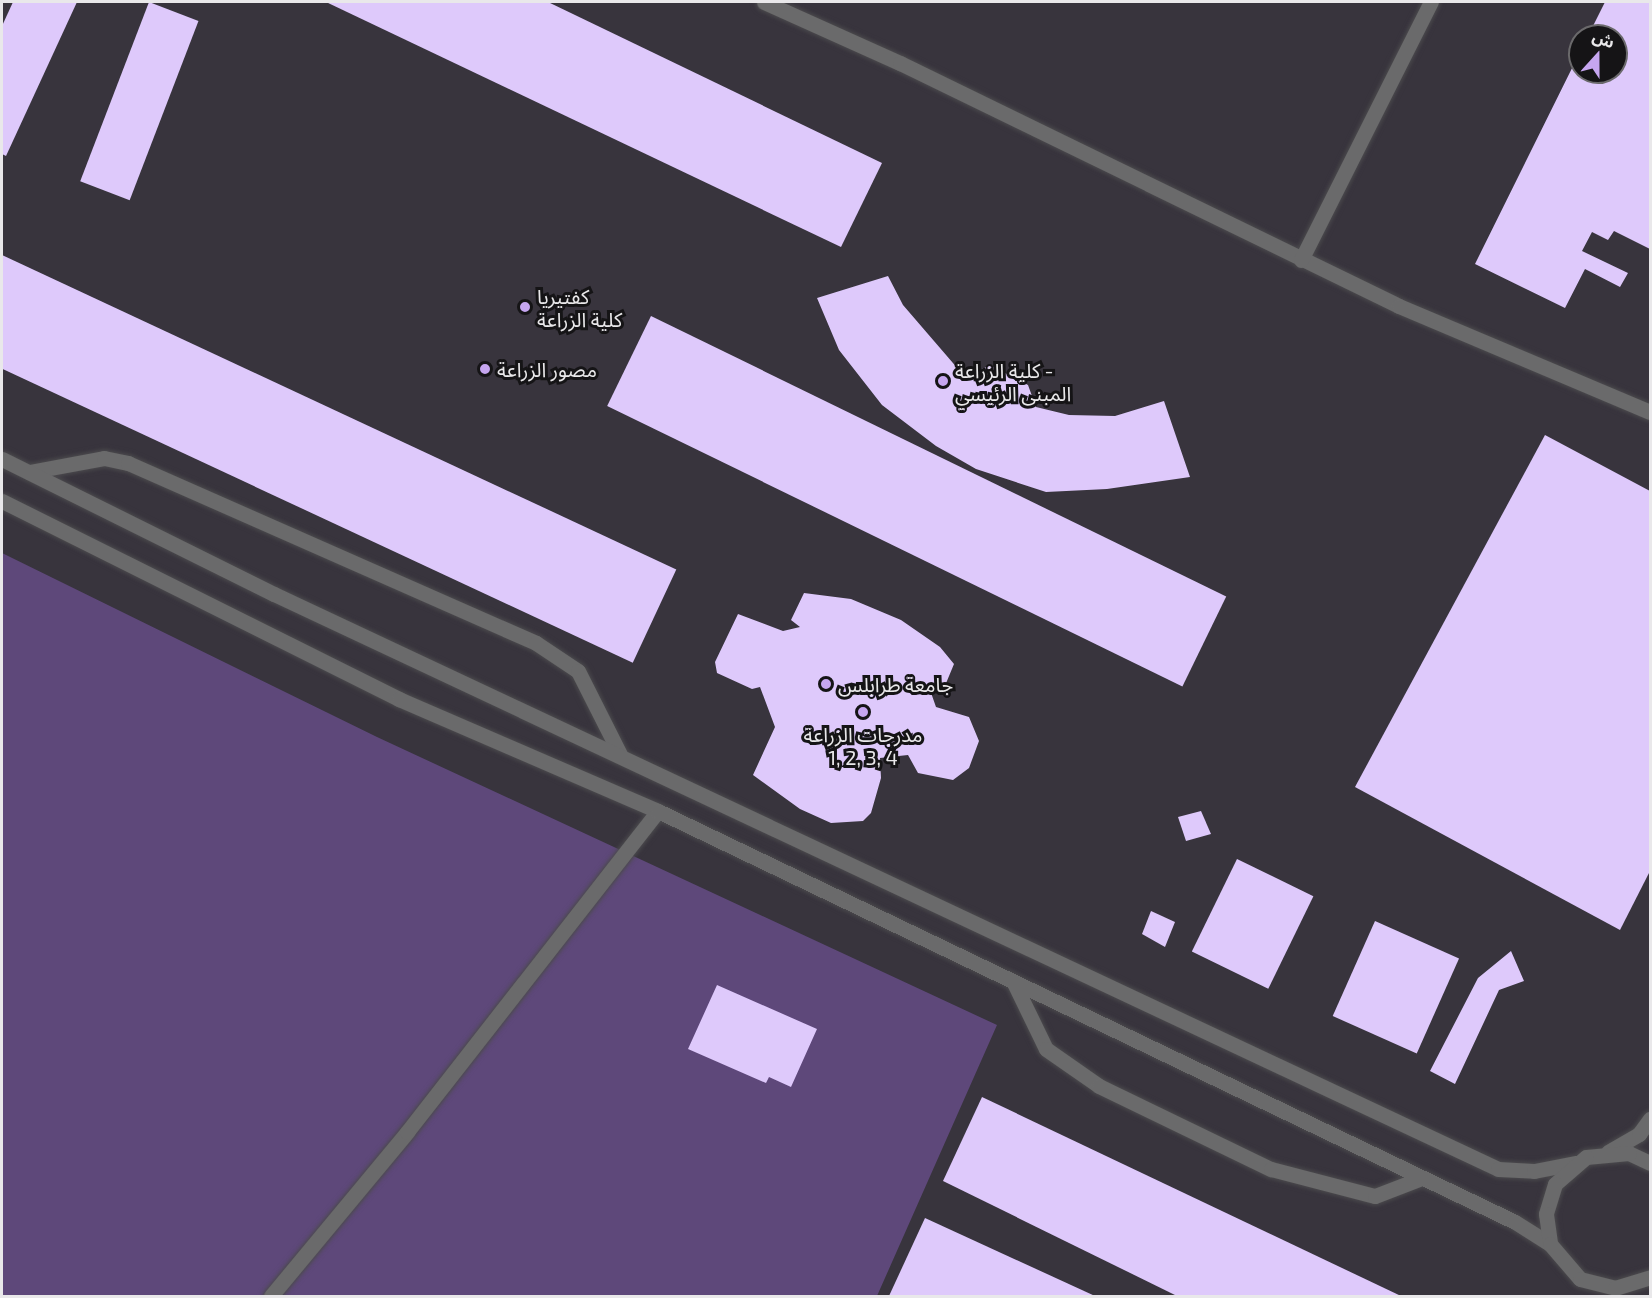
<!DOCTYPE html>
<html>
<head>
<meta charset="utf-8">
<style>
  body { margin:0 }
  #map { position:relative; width:1652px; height:1298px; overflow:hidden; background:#2d2c2f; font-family:"Exo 2","Noto Sans Arabic",sans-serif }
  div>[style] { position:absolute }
  .built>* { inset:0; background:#38343d }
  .green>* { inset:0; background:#5e487a }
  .building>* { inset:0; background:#dec9fb; transform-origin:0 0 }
  .roads { filter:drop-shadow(0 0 2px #4b4a4d) drop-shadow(0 0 2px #4b4a4d) }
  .service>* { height:15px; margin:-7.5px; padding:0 7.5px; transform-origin:7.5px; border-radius:7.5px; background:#6a6a6b }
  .minor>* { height:15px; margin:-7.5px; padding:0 7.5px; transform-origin:7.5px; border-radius:7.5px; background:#6a6a6b }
  .tertiary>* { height:15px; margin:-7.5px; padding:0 7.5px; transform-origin:7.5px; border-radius:7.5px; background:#6a6a6b }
  .dots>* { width:16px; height:16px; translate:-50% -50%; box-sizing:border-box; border:3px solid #151416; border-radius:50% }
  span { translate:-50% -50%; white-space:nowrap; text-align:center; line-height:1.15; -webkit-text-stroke:6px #151416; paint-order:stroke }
  .poi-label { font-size:20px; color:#e9e8ea }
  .left { translate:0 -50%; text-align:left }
  .frame { position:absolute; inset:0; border:3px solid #e9e8ea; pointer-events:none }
  .north { position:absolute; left:1568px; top:24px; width:60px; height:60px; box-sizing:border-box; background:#151416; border:2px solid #6a696b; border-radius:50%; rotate:21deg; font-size:16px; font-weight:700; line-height:24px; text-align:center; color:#e9e8ea }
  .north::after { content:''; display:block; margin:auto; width:21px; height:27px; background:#c6a6f0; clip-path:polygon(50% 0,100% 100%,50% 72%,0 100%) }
</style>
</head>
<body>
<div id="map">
  <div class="built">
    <div style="clip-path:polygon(evenodd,2px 2px,1650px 2px,1650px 1296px,2px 1296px,2px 2px,1580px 36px,1616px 36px,1616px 72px,1580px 72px,1580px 36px)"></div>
  </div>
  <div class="green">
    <div style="clip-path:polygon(2px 553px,377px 737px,997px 1025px,877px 1296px,2px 1296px)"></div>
  </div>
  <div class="building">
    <div style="clip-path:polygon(13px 2px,77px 2px,6px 156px,2px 154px,2px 26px)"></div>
    <div style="left:149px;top:2px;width:53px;height:192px;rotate:21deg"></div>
    <div style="clip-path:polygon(326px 2px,548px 2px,882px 163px,841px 247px)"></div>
    <div style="clip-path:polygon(1605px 2px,1650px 2px,1650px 249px,1614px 231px,1608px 240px,1592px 232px,1582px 251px,1628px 273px,1620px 287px,1585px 269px,1565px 308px,1475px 264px,1580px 52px,1580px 72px,1616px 72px,1616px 36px,1588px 36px)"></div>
    <div style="left:2px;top:255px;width:744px;height:103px;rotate:25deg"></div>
    <div style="clip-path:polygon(888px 276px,903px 305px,965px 377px,990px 365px,1028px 385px,1036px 407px,1069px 415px,1115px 416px,1164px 401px,1190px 477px,1107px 489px,1046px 492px,976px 469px,936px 446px,882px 405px,839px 350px,817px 298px)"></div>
    <div style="left:651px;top:316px;width:640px;height:100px;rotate:26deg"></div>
    <div style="clip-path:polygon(1545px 435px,1650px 491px,1650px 871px,1620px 930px,1355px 787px)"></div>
    <div style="clip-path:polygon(804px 593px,851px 599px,901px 620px,940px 647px,954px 664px,942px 693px,929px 687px,936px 707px,969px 717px,979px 741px,969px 768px,953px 780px,918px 773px,908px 755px,880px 758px,881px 778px,871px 813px,863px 821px,831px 823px,800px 809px,753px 775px,775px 727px,760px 687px,752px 689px,717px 673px,715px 662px,738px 614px,783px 631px,800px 627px,791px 620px)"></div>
    <div style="clip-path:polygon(1201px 811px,1211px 834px,1186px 841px,1178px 817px)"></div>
    <div style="left:1237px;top:859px;width:85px;height:103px;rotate:26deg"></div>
    <div style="clip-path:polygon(1151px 911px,1175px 922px,1165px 947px,1142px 934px)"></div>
    <div style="left:1375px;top:921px;width:92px;height:104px;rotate:24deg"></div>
    <div style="clip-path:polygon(1511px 951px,1524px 981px,1499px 990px,1455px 1084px,1430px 1071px,1478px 978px)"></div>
    <div style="clip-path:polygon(717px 985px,817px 1029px,791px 1087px,769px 1077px,766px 1083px,688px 1049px)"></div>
    <div style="clip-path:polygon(982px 1097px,1401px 1296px,1177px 1296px,943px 1181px)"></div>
    <div style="clip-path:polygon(925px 1218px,1095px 1296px,889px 1296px)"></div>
  </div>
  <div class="roads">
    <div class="service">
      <div style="left:764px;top:2px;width:149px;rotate:24.2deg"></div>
      <div style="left:900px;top:63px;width:555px;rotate:25.96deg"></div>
      <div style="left:1399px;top:306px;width:272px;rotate:22.9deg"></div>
      <div style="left:1301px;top:260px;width:289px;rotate:-63.3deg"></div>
      <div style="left:29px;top:472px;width:76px;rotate:-10.6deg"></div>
      <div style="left:104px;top:458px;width:25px;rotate:12deg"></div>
      <div style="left:128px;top:463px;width:446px;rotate:23.8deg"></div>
      <div style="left:536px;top:643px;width:50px;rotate:33.7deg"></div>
      <div style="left:578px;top:671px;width:93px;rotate:63.2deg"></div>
      <div style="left:1014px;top:983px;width:73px;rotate:64.1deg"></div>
      <div style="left:1046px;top:1049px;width:65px;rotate:34.9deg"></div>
      <div style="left:1099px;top:1086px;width:191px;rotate:25.8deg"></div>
      <div style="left:1271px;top:1169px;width:107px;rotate:14.6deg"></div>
      <div style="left:1375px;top:1196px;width:50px;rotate:-21deg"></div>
      <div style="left:271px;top:1296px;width:213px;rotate:-50.3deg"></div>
      <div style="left:407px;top:1132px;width:407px;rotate:-52deg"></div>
    </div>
    <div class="minor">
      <div style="left:2px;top:459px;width:304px;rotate:26.4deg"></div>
      <div style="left:274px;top:594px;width:1352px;rotate:25.16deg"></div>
      <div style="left:1498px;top:1169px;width:36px;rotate:3deg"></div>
      <div style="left:1534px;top:1171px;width:43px;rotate:-10.8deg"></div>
      <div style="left:2px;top:501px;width:444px;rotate:26.5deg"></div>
      <div style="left:399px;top:699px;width:282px;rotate:23.4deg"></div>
      <div style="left:658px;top:811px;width:950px;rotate:25.62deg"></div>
      <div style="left:1515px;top:1222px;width:41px;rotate:32.2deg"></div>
    </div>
    <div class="tertiary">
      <div style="left:1608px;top:1152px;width:36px;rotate:-30deg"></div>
      <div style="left:1639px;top:1134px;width:19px;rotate:-54deg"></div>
      <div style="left:1650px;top:1163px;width:23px;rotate:-155deg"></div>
      <div style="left:1629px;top:1153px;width:43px;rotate:174.7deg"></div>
      <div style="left:1586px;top:1157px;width:41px;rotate:138.9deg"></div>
      <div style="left:1555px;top:1184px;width:31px;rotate:107deg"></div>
      <div style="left:1546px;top:1214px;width:30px;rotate:82deg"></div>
      <div style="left:1550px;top:1244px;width:46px;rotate:49.4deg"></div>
      <div style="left:1580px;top:1279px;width:36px;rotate:14deg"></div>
      <div style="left:1615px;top:1288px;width:37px;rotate:-17deg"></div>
    </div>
  </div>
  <div class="dots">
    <div style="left:525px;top:307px;background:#c6a6f0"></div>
    <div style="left:485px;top:369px;background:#c6a6f0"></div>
    <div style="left:943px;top:381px;background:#c6a6f0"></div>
    <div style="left:826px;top:684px;background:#c6a6f0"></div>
    <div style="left:863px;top:712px;background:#c6a6f0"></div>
  </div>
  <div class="poi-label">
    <span class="left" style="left:537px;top:308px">كفتيريا<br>كلية الزراعة</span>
    <span class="left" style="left:497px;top:369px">مصور الزراعة</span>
    <span class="left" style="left:955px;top:382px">كلية الزراعة -<br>المبنى الرئيسي</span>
    <span class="left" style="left:838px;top:684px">جامعة طرابلس</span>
    <span style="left:863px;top:746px">مدرجات الزراعة<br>1, 2, 3, 4</span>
  </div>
  <div class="frame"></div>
  <div class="north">ش</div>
</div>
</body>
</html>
